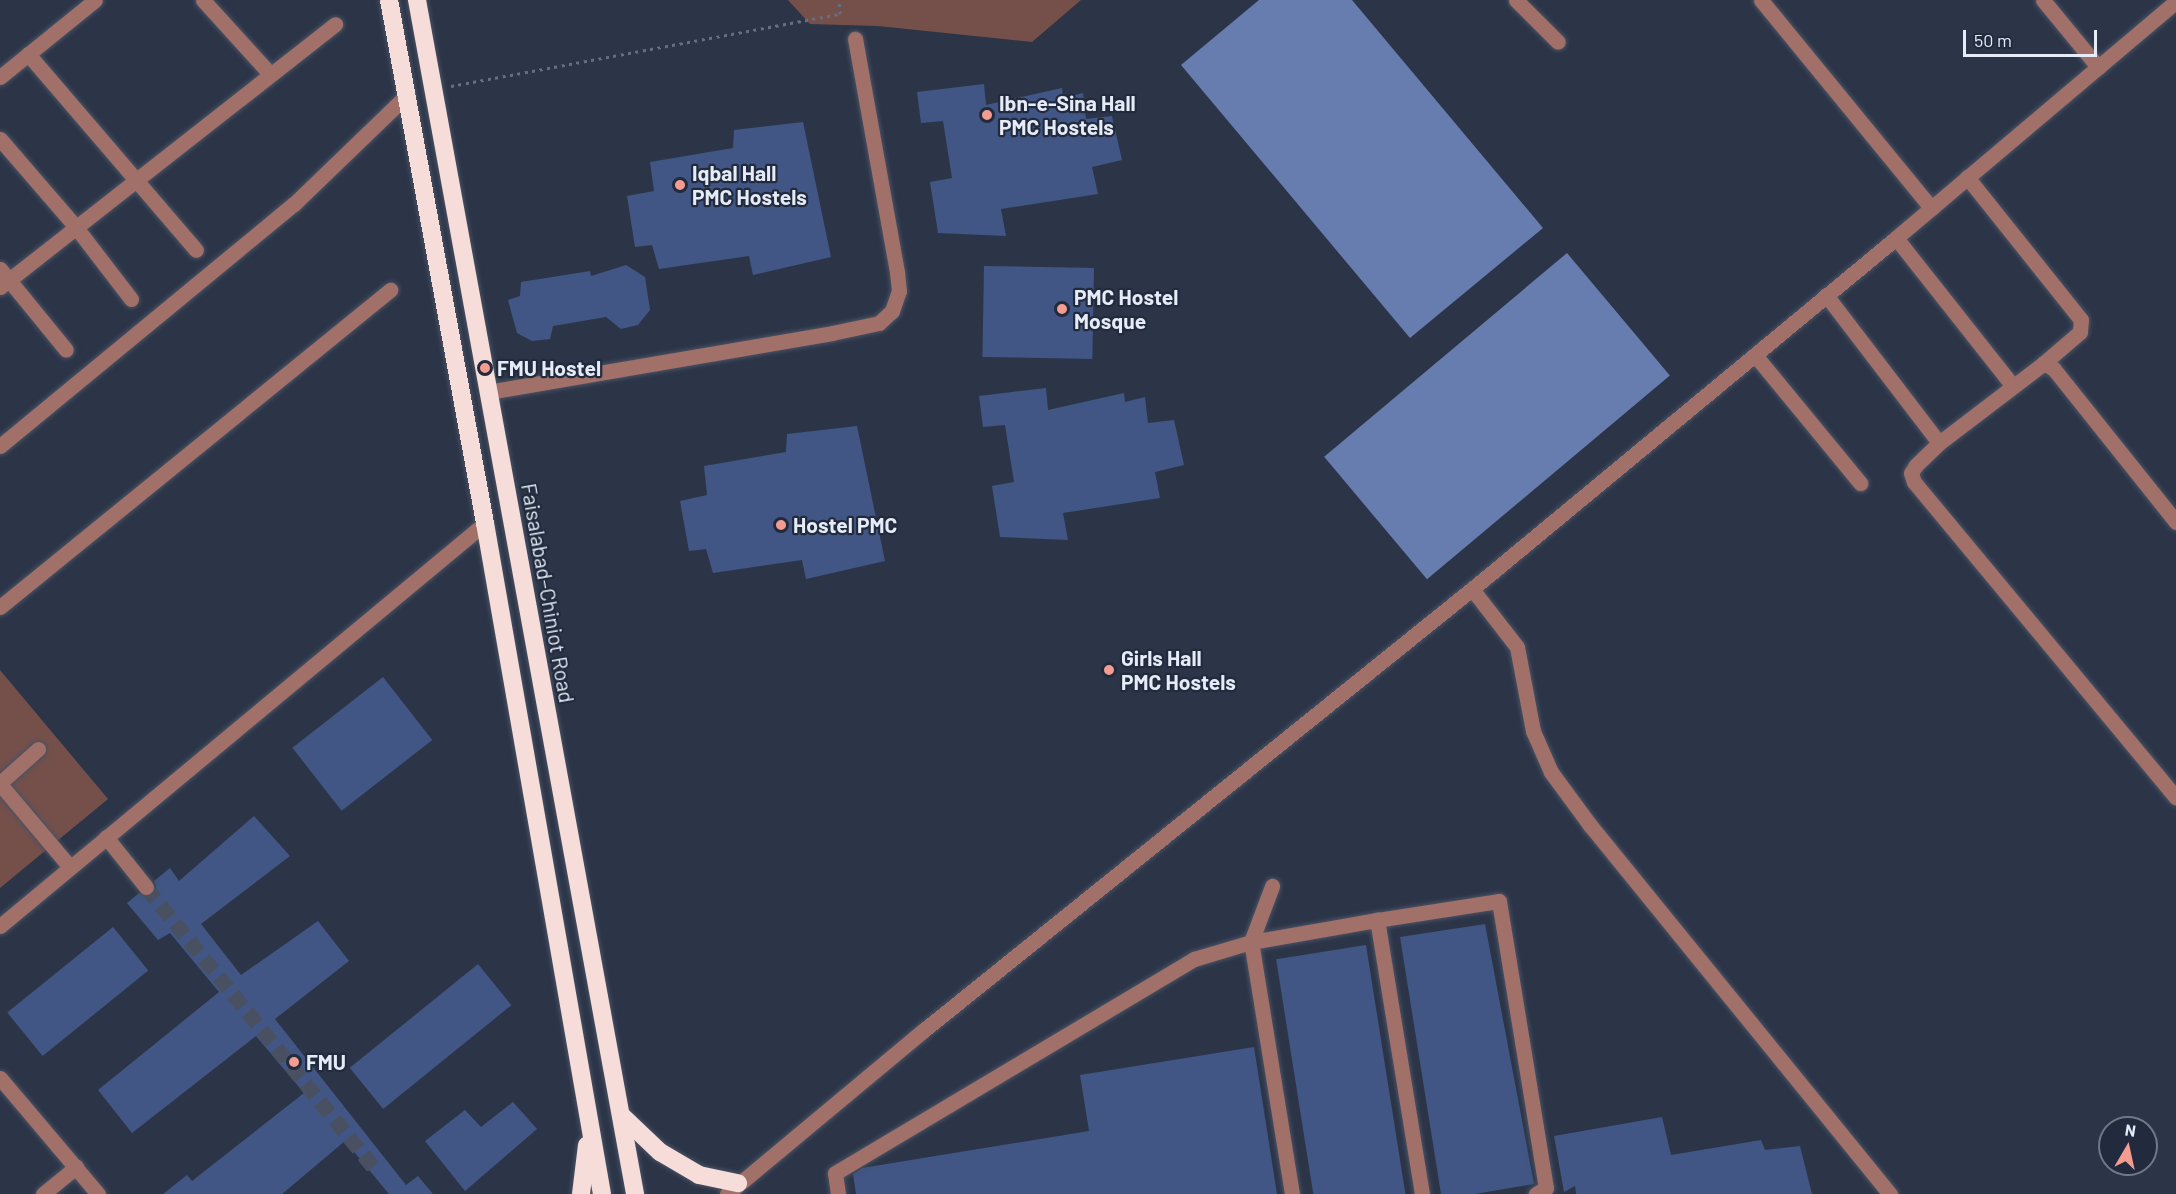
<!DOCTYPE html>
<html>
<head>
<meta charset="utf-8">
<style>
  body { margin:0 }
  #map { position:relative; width:2176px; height:1194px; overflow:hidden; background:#2c3548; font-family:Barlow,sans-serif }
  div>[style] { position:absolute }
  .green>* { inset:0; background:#75504b }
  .water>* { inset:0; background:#677daf; transform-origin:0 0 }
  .building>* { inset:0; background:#415684; transform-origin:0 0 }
  .minor-tunnel>* { height:15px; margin-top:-7.5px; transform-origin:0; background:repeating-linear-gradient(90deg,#485062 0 15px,transparent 0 23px) }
  .path>* { height:3px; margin-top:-1.5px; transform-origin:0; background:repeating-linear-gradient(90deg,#666e7f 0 3px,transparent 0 7.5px) }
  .roads { filter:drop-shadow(0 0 2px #4a5264) drop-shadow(0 0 2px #4a5264) }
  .minor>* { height:15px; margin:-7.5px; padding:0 7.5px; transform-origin:7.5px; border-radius:7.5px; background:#a17069 }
  .highway>* { height:18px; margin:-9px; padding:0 9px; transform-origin:9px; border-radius:9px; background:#f6ddd9 }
  .dots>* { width:16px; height:16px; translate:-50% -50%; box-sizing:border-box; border:3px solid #222b3d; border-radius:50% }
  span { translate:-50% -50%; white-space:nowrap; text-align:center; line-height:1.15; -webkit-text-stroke:4.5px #222b3d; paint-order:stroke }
  .poi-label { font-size:21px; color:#e5ebf7; font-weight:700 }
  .left { translate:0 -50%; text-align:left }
  .street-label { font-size:21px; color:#e5ebf7 }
  .north { position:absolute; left:2098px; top:1116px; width:60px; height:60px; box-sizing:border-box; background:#222b3d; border:2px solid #707887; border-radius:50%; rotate:9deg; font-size:16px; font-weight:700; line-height:24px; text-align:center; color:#e5ebf7 }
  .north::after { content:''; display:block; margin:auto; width:21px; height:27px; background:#f59c91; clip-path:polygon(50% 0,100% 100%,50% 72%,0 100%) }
  .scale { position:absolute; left:1963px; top:30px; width:134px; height:27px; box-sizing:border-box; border:3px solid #e5ebf7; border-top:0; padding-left:8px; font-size:18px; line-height:21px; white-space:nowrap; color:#e5ebf7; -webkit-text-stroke:4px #222b3d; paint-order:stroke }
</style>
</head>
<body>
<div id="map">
  <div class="green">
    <div style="clip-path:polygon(788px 0,1081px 0,1032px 42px,878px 26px,810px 24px)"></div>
    <div style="clip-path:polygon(0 670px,108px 799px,0 888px)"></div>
  </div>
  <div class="water">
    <div style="clip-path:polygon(1259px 0,1352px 0,1543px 228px,1410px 338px,1181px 65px)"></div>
    <div style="left:1567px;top:253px;width:160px;height:317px;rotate:50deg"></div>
  </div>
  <div class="building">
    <div style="clip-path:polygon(984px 84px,986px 105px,1062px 88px,1063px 98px,1083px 93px,1086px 119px,1112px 116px,1122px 160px,1092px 167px,1098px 194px,1001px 209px,1006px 236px,938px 233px,930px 182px,952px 178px,943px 121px,921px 123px,917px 92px)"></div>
    <div style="clip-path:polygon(803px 122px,831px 257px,753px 275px,749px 256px,659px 269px,652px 245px,635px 247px,627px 196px,654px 191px,650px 162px,733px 148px,734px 130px)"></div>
    <div style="clip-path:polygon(626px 265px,645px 277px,650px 310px,638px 325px,621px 329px,606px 317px,553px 326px,550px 339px,532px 341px,517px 333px,508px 300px,520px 296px,521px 282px,590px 271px,591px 276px)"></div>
    <div style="left:984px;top:266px;width:110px;height:91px;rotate:1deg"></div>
    <div style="clip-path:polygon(1046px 388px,1048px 410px,1124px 393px,1125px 402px,1145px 397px,1148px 423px,1174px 420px,1184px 465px,1155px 472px,1160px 498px,1063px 513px,1068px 540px,1000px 537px,992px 486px,1014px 482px,1005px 425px,983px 427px,979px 396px)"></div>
    <div style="clip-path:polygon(857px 426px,885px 561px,806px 579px,802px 560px,713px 573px,706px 549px,689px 551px,680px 501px,707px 495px,704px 466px,786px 452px,787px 434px)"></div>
    <div style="left:383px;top:677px;width:80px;height:115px;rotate:52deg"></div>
    <div style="clip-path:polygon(254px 816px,290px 856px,201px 924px,241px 975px,318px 921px,349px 961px,275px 1019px,406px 1185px,418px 1176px,433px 1194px,389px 1194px,345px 1141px,282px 1194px,163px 1194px,187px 1175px,192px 1181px,304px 1093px,256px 1036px,132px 1133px,98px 1090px,219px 992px,170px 933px,158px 940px,127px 903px,139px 893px,147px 897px,153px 894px,156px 886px,154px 881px,170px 868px,179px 881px)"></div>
    <div style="clip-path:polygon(1485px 924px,1534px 1184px,1475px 1194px,1441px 1194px,1400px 937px)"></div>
    <div style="left:113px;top:927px;width:56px;height:136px;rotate:51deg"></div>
    <div style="left:1366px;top:945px;width:252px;height:91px;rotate:81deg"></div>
    <div style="left:478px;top:964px;width:53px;height:165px;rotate:51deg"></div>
    <div style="clip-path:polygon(1254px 1047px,1277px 1194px,856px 1194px,853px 1174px,862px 1168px,1089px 1131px,1080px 1075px)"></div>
    <div style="clip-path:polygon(513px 1102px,537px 1129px,465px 1191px,425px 1141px,465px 1110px,481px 1127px)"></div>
    <div style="clip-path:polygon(1662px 1117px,1671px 1155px,1761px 1140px,1765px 1150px,1800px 1146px,1812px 1194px,1576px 1194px,1575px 1186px,1564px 1192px,1554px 1136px)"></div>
  </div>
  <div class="minor-tunnel">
    <div style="left:146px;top:887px;width:365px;rotate:50.9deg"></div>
  </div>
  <div class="path">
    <div style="left:451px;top:86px;width:396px;rotate:-10.5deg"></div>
    <div style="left:840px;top:14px;width:14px;rotate:-94deg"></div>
  </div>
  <div class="roads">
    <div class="minor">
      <div style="left:203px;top:0;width:100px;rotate:47.8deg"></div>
      <div style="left:1516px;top:0;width:59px;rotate:45deg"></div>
      <div style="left:1761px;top:0;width:269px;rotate:50.7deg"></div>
      <div style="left:2043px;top:0;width:87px;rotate:50.6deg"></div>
      <div style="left:28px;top:54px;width:258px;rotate:49.4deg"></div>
      <div style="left:0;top:77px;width:122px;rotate:-39deg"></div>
      <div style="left:0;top:139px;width:115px;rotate:49.2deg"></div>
      <div style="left:75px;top:226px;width:92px;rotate:52.5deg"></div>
      <div style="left:1967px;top:177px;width:183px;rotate:51.4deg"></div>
      <div style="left:2081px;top:320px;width:12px;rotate:95deg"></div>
      <div style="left:2080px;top:332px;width:48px;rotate:139.3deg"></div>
      <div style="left:1896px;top:238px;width:187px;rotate:51.7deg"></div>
      <div style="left:0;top:269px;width:104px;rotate:50.8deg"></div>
      <div style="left:0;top:287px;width:426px;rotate:-38.1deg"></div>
      <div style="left:1826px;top:295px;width:186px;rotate:52.6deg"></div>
      <div style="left:1755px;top:355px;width:166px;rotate:50.6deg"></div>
      <div style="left:488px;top:392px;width:349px;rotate:-9.7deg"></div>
      <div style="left:832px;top:333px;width:48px;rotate:-12deg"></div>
      <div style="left:879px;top:323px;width:18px;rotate:-43deg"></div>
      <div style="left:892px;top:311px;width:21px;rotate:-71deg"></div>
      <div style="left:899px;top:291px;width:19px;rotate:-96deg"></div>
      <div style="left:897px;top:272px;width:237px;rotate:-100.2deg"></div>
      <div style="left:0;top:446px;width:381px;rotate:-39.5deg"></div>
      <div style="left:294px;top:204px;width:158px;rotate:-44deg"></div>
      <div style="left:2176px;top:522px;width:196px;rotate:-128.6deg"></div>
      <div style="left:2054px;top:369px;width:12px;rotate:-149deg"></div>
      <div style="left:2044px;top:363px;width:132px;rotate:142.7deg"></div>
      <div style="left:1939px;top:443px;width:32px;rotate:136deg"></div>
      <div style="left:1916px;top:465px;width:9px;rotate:122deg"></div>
      <div style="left:1911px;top:473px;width:9px;rotate:72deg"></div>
      <div style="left:1914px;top:482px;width:410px;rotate:50.3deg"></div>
      <div style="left:1472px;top:589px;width:73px;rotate:52.2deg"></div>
      <div style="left:1517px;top:647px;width:86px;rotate:79.2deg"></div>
      <div style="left:1533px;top:731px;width:45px;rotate:66.3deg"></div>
      <div style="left:1551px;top:772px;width:66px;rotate:53.7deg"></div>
      <div style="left:1590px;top:825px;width:476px;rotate:50.9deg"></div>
      <div style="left:0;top:607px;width:503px;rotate:-39.1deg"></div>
      <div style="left:0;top:783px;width:51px;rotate:-41.8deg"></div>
      <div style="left:0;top:784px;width:109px;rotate:49.9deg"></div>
      <div style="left:106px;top:837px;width:64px;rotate:51.3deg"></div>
      <div style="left:0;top:926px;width:631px;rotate:-39.72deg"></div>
      <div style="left:0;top:1078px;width:152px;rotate:49.8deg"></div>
      <div style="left:43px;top:1194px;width:43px;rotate:-39.3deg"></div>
      <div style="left:727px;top:1194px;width:256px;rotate:-39.8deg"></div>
      <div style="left:924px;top:1030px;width:703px;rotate:-38.83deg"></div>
      <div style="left:1472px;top:589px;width:550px;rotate:-39.62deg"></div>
      <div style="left:1896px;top:238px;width:367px;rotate:-40.2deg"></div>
      <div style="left:838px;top:1194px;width:21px;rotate:-98deg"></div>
      <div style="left:835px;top:1173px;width:418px;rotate:-30.8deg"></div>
      <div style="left:1194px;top:959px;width:59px;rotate:-16.6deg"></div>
      <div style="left:1251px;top:942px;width:60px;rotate:-69.4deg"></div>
      <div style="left:1292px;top:1194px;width:255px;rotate:-99.2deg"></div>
      <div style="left:1251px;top:942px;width:128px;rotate:-9.9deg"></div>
      <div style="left:1422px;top:1194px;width:278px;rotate:-99.3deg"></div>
      <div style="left:1377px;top:920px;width:123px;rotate:-8.9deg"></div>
      <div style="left:1499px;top:901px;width:291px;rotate:80.7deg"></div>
      <div style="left:1546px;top:1188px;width:12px;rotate:149deg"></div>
    </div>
    <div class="highway">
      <div style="left:389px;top:0;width:532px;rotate:79.6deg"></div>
      <div style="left:485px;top:523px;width:681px;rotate:80.11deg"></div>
      <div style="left:417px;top:0;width:1214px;rotate:79.65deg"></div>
      <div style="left:621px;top:1115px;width:54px;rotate:43.5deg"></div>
      <div style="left:660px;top:1152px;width:45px;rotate:30.5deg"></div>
      <div style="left:699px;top:1175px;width:40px;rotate:12deg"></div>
      <div style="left:581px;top:1194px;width:49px;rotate:-83deg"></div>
    </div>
  </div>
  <div class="dots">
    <div style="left:987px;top:115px;background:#f59c91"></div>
    <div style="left:680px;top:185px;background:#f59c91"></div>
    <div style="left:1062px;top:309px;background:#f59c91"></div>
    <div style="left:485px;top:368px;background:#f59c91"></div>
    <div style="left:781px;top:525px;background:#f59c91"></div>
    <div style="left:1109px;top:670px;background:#f59c91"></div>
    <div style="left:294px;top:1062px;background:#f59c91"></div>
  </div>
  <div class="poi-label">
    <span class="left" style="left:999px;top:115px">Ibn-e-Sina Hall<br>PMC Hostels</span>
    <span class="left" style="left:692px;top:185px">Iqbal Hall<br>PMC Hostels</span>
    <span class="left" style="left:1074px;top:309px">PMC Hostel<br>Mosque</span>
    <span class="left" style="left:497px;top:368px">FMU Hostel</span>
    <span class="left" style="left:793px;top:525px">Hostel PMC</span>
    <span class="left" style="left:1121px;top:670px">Girls Hall<br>PMC Hostels</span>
    <span class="left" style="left:306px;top:1062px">FMU</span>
  </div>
  <div class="street-label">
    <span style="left:548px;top:593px;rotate:80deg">Faisalabad–Chiniot Road</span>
  </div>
  <div class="north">N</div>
  <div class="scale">50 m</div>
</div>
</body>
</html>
